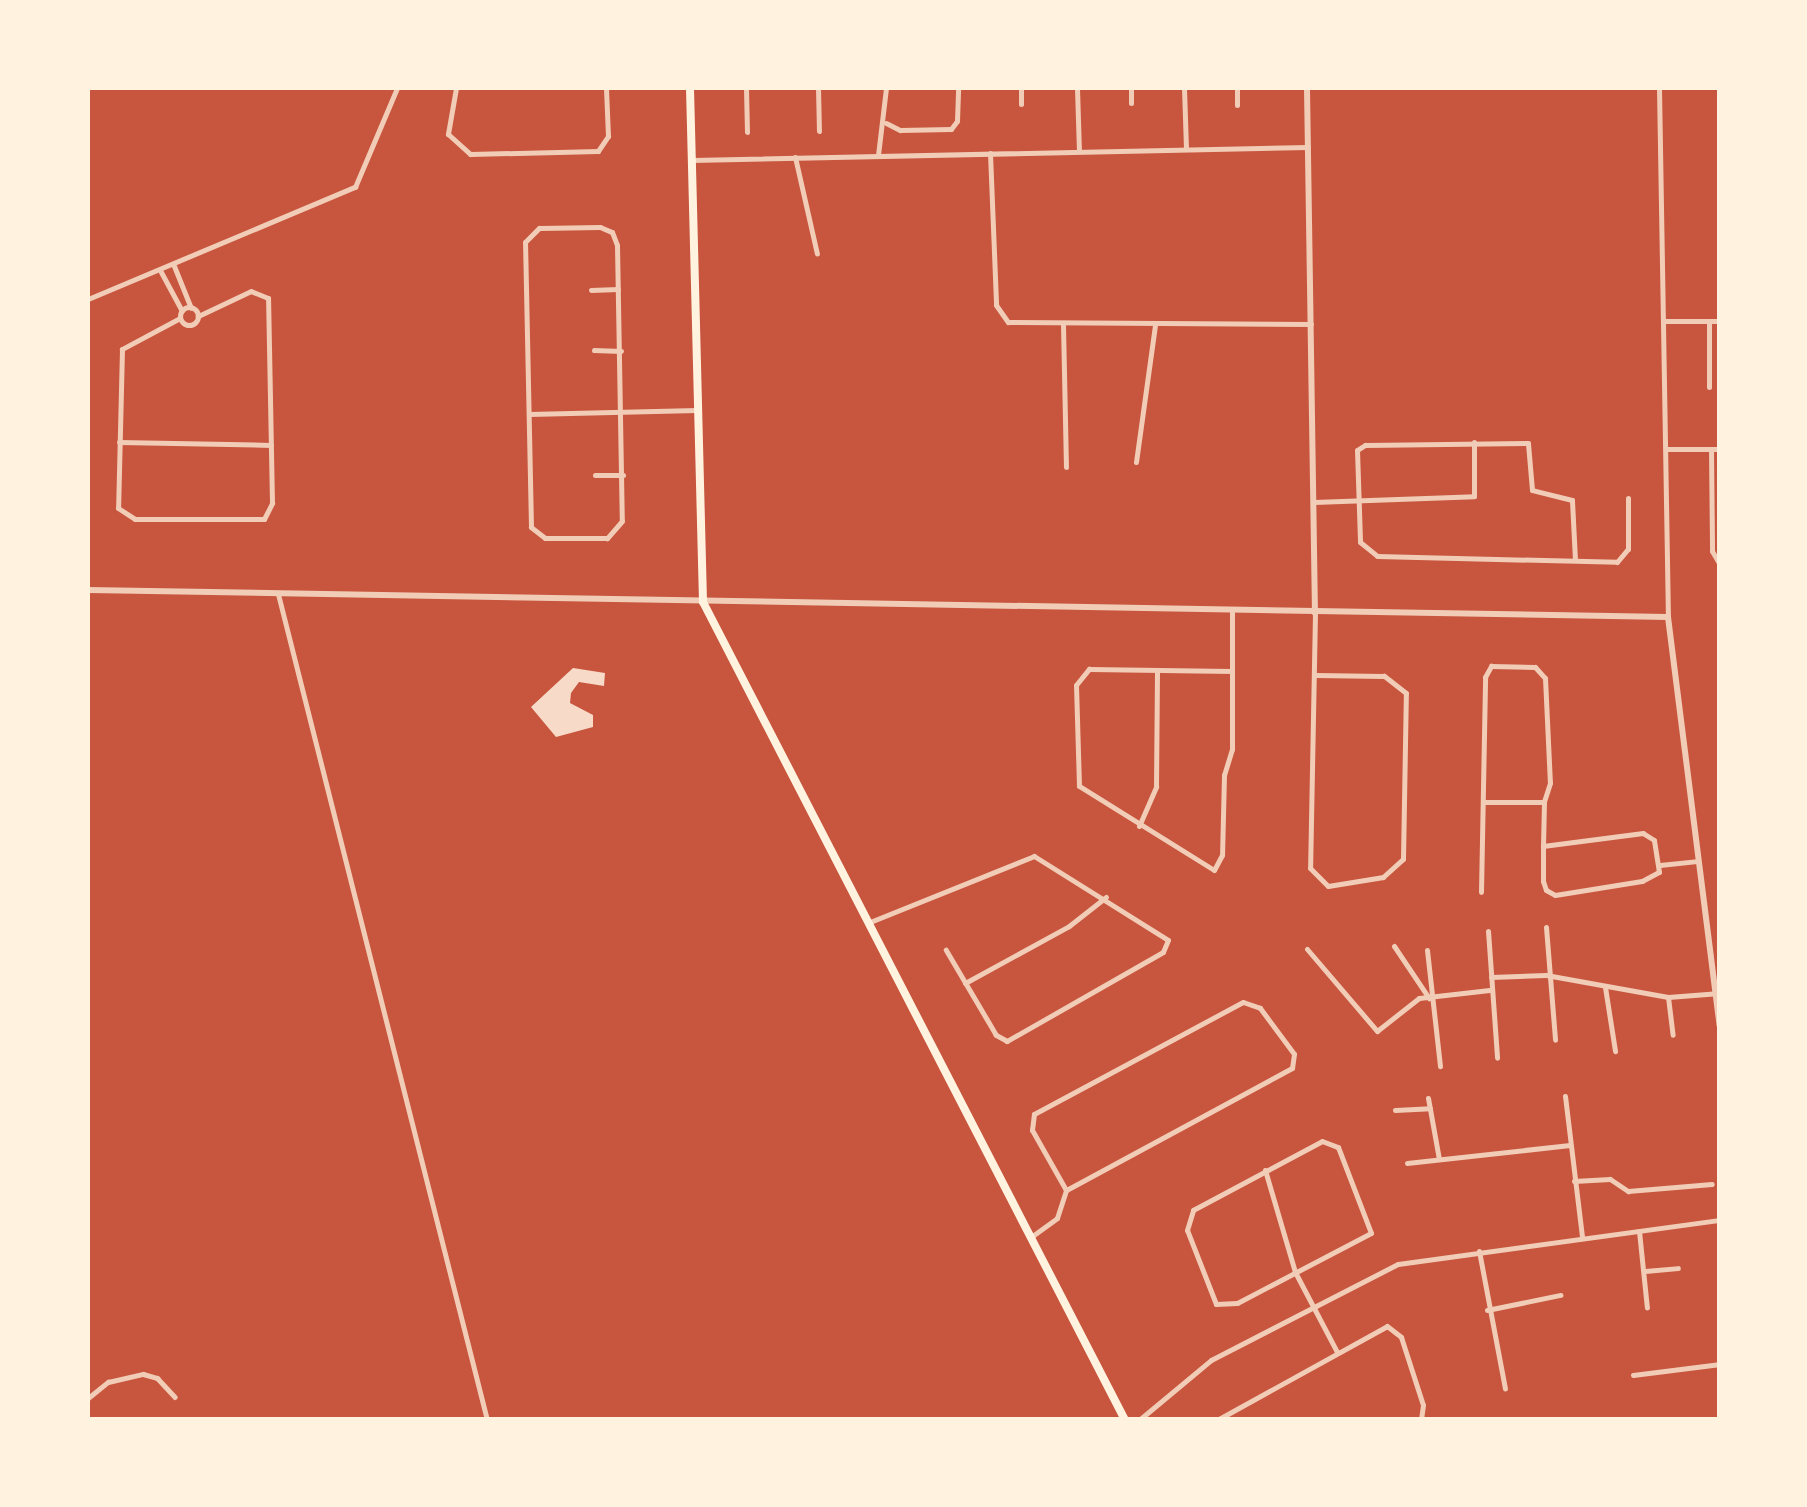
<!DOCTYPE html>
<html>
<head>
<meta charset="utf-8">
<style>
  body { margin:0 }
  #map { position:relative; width:1807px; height:1507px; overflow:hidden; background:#c8553d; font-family:Manrope,sans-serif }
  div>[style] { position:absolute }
  .building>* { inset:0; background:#f7dbc8 }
  .minor>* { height:5px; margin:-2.5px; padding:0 2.5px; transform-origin:2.5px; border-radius:2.5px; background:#f1ccb7 }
  .minor>.ring { margin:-2.5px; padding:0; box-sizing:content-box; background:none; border:5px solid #f1ccb7; border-radius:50% }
  .tertiary>* { height:6px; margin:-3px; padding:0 3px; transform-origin:3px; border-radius:3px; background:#f1ccb7 }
  .secondary>* { height:8px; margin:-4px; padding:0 4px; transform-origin:4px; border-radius:4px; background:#fff3e0 }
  span { translate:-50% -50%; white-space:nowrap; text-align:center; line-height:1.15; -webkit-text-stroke:8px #fff3e0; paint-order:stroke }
  .frame { position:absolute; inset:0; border:90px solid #fff3e0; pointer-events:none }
</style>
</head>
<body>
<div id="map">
  <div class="building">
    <div style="clip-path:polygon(573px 668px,605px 673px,604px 686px,579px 682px,571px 693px,570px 703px,593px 715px,593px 727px,556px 737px,531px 707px)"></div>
  </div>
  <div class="minor">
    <div style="left:456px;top:88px;width:47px;rotate:99.9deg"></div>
    <div style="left:448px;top:134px;width:30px;rotate:42deg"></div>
    <div style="left:470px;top:154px;width:128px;rotate:-1.3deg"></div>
    <div style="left:598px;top:151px;width:18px;rotate:-56deg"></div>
    <div style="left:608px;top:136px;width:48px;rotate:-92.4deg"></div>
    <div style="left:746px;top:88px;width:44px;rotate:88.7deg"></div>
    <div style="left:818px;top:88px;width:43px;rotate:88.7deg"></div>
    <div style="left:1021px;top:88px;width:16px;rotate:90deg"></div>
    <div style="left:1077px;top:88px;width:63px;rotate:88.2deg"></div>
    <div style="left:1131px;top:88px;width:15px;rotate:90deg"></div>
    <div style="left:1184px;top:88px;width:61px;rotate:88.1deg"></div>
    <div style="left:1237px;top:88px;width:17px;rotate:90deg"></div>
    <div style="left:1659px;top:88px;width:529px;rotate:89.03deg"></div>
    <div style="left:886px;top:123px;width:16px;rotate:27deg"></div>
    <div style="left:900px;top:130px;width:51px;rotate:-1.1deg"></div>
    <div style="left:951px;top:129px;width:10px;rotate:-53deg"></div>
    <div style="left:957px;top:121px;width:33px;rotate:-88deg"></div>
    <div style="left:990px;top:153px;width:152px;rotate:87.7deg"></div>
    <div style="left:996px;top:305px;width:21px;rotate:55deg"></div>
    <div style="left:1008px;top:322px;width:303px;rotate:0.4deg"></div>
    <div style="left:878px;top:155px;width:67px;rotate:-83.2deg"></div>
    <div style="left:795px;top:157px;width:99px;rotate:77.2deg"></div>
    <div style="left:692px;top:160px;width:616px;rotate:-1.21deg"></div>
    <div style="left:600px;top:227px;width:13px;rotate:23deg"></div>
    <div style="left:612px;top:232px;width:14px;rotate:69deg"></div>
    <div style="left:617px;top:245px;width:276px;rotate:89deg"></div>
    <div style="left:622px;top:521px;width:23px;rotate:131deg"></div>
    <div style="left:607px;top:538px;width:62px;rotate:180deg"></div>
    <div style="left:545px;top:538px;width:18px;rotate:-142deg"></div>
    <div style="left:531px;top:527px;width:285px;rotate:-91.2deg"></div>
    <div style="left:525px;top:242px;width:20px;rotate:-45deg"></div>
    <div style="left:539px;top:228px;width:61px;rotate:-0.9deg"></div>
    <div style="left:174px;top:266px;width:45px;rotate:68deg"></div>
    <div style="left:161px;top:272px;width:44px;rotate:61.7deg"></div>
    <div style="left:591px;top:290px;width:27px;rotate:-2deg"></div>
    <div style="left:88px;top:299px;width:290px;rotate:-22.8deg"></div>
    <div style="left:355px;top:187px;width:108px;rotate:-67deg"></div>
    <div class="ring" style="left:180px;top:307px;width:13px;height:13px"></div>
    <div style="left:180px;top:318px;width:66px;rotate:151.9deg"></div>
    <div style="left:122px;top:349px;width:159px;rotate:91.4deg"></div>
    <div style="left:118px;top:508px;width:20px;rotate:33deg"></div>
    <div style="left:135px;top:519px;width:129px"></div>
    <div style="left:264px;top:519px;width:18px;rotate:-63deg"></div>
    <div style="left:272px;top:503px;width:205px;rotate:-91.1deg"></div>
    <div style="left:268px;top:298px;width:18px;rotate:-158deg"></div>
    <div style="left:251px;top:291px;width:59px;rotate:154.7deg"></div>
    <div style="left:1663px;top:321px;width:57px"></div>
    <div style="left:1709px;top:321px;width:66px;rotate:90deg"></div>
    <div style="left:1063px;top:325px;width:142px;rotate:88.8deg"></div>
    <div style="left:594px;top:350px;width:27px;rotate:2deg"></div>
    <div style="left:529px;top:414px;width:168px;rotate:-1.4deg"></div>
    <div style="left:119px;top:442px;width:152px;rotate:1.1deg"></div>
    <div style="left:1668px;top:449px;width:52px"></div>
    <div style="left:1711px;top:449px;width:102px;rotate:89.4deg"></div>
    <div style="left:1712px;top:551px;width:16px;rotate:60deg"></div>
    <div style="left:1136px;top:462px;width:138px;rotate:-82.1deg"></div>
    <div style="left:595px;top:475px;width:28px"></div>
    <div style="left:1314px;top:502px;width:160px;rotate:-2.1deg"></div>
    <div style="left:1474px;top:496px;width:54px;rotate:-90deg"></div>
    <div style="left:1575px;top:560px;width:60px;rotate:-92.9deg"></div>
    <div style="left:1572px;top:500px;width:41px;rotate:-166deg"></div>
    <div style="left:1532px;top:490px;width:47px;rotate:-94.9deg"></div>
    <div style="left:1528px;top:443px;width:163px;rotate:179.3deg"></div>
    <div style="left:1365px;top:445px;width:9px;rotate:148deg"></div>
    <div style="left:1357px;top:450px;width:92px;rotate:88.1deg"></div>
    <div style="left:1360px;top:542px;width:22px;rotate:39deg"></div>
    <div style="left:1377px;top:556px;width:240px;rotate:1.4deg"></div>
    <div style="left:1617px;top:562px;width:17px;rotate:-50deg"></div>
    <div style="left:1628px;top:549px;width:51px;rotate:-90deg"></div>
    <div style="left:278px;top:594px;width:852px;rotate:75.8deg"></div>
    <div style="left:1232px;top:611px;width:60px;rotate:90deg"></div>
    <div style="left:1315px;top:613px;width:255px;rotate:91.1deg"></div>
    <div style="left:1310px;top:868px;width:25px;rotate:45deg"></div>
    <div style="left:1328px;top:886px;width:56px;rotate:-9.3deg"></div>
    <div style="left:1383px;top:877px;width:27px;rotate:-42deg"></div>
    <div style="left:1403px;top:859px;width:166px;rotate:-89deg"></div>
    <div style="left:1406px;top:693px;width:28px;rotate:-142deg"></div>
    <div style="left:1384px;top:676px;width:69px;rotate:-179.2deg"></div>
    <div style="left:1089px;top:669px;width:143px;rotate:0.8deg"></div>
    <div style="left:1232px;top:671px;width:78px;rotate:90deg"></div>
    <div style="left:1232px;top:749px;width:27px;rotate:107deg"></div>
    <div style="left:1224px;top:775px;width:80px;rotate:91.4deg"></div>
    <div style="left:1222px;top:855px;width:17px;rotate:118deg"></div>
    <div style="left:1214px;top:870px;width:159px;rotate:-148.1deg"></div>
    <div style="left:1079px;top:786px;width:101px;rotate:-91.7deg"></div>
    <div style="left:1076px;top:685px;width:21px;rotate:-51deg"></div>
    <div style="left:1483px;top:802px;width:61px"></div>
    <div style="left:1139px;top:826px;width:43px;rotate:-66.4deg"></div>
    <div style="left:1156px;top:787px;width:116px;rotate:-89.5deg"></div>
    <div style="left:1660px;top:865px;width:37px;rotate:-6deg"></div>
    <div style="left:1481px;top:892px;width:215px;rotate:-88.9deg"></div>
    <div style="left:1485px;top:677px;width:13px;rotate:-61deg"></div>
    <div style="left:1491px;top:666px;width:44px;rotate:1.3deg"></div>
    <div style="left:1535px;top:667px;width:15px;rotate:48deg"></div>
    <div style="left:1545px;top:678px;width:105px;rotate:87.3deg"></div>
    <div style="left:1550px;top:783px;width:20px;rotate:108deg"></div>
    <div style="left:1544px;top:802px;width:44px;rotate:91.3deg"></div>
    <div style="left:1543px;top:846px;width:35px;rotate:90deg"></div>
    <div style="left:1543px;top:881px;width:9px;rotate:72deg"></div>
    <div style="left:1546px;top:890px;width:10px;rotate:29deg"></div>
    <div style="left:1555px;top:895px;width:88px;rotate:-9.1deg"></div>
    <div style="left:1642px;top:881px;width:19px;rotate:-28deg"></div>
    <div style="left:1659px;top:872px;width:32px;rotate:-99deg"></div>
    <div style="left:1654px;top:840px;width:13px;rotate:-148deg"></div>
    <div style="left:1643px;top:833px;width:101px;rotate:172.6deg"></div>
    <div style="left:870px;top:922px;width:177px;rotate:-21.9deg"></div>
    <div style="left:1034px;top:856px;width:158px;rotate:32.1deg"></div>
    <div style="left:1168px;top:940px;width:13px;rotate:113deg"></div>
    <div style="left:1163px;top:952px;width:180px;rotate:150.3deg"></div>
    <div style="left:1007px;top:1041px;width:13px;rotate:-151deg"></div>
    <div style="left:996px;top:1035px;width:99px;rotate:-120.5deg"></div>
    <div style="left:1546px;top:927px;width:113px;rotate:85.4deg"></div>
    <div style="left:1488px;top:931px;width:127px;rotate:85.9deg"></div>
    <div style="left:1394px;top:946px;width:63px;rotate:56.1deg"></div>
    <div style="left:1307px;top:949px;width:108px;rotate:49.5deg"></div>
    <div style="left:1377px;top:1031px;width:53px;rotate:-38.2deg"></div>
    <div style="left:1419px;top:998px;width:71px;rotate:-6.4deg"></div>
    <div style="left:1427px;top:950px;width:117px;rotate:83.6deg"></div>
    <div style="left:1491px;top:977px;width:55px;rotate:-2.1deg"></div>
    <div style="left:1546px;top:975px;width:124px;rotate:10.2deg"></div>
    <div style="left:1668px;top:997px;width:52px;rotate:-4.4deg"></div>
    <div style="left:965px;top:983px;width:119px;rotate:-28.7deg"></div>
    <div style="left:1069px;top:926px;width:47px;rotate:-38.1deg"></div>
    <div style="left:1605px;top:987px;width:65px;rotate:81.1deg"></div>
    <div style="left:1668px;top:997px;width:38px;rotate:83deg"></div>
    <div style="left:1243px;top:1002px;width:18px;rotate:19deg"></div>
    <div style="left:1260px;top:1008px;width:57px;rotate:53.5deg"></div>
    <div style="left:1294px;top:1054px;width:14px;rotate:98deg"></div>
    <div style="left:1292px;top:1068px;width:257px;rotate:151.6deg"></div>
    <div style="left:1066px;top:1190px;width:69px;rotate:-119.5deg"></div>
    <div style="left:1032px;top:1130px;width:16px;rotate:-83deg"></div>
    <div style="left:1034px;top:1114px;width:237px;rotate:-28.2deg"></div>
    <div style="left:1565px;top:1096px;width:142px;rotate:83.1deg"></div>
    <div style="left:1428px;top:1098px;width:62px;rotate:79.8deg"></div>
    <div style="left:1395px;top:1110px;width:35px;rotate:-3deg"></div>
    <div style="left:1322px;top:1141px;width:17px;rotate:21deg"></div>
    <div style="left:1338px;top:1147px;width:92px;rotate:69deg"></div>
    <div style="left:1371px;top:1233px;width:151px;rotate:152.4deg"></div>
    <div style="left:1237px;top:1303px;width:21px;rotate:177deg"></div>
    <div style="left:1216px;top:1304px;width:79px;rotate:-111.4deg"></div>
    <div style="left:1187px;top:1230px;width:21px;rotate:-73deg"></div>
    <div style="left:1193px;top:1210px;width:146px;rotate:-28.1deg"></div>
    <div style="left:1407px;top:1163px;width:164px;rotate:-6.3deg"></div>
    <div style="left:1265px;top:1170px;width:106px;rotate:73.6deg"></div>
    <div style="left:1295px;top:1272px;width:90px;rotate:62.3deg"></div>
    <div style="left:1574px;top:1181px;width:36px;rotate:-3deg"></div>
    <div style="left:1610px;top:1179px;width:22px;rotate:34deg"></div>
    <div style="left:1628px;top:1191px;width:84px;rotate:-4.8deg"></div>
    <div style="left:1639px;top:1231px;width:77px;rotate:84.1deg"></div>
    <div style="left:1031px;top:1237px;width:32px;rotate:-36deg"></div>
    <div style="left:1057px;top:1218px;width:29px;rotate:-72deg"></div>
    <div style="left:1479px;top:1251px;width:140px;rotate:79.3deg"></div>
    <div style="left:1645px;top:1271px;width:33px;rotate:-5deg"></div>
    <div style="left:1487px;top:1310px;width:75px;rotate:-11.6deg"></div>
    <div style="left:1633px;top:1375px;width:88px;rotate:-7.2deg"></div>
    <div style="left:88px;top:1398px;width:26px;rotate:-39deg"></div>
    <div style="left:108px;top:1382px;width:36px;rotate:-13deg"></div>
    <div style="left:143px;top:1374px;width:15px;rotate:16deg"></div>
    <div style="left:157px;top:1378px;width:26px;rotate:47deg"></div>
    <div style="left:1139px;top:1420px;width:94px;rotate:-39.8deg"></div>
    <div style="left:1211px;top:1360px;width:210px;rotate:-27.2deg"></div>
    <div style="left:1398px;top:1264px;width:325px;rotate:-7.8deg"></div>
    <div style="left:1217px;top:1420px;width:194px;rotate:-28.9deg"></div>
    <div style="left:1387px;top:1326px;width:18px;rotate:38deg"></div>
    <div style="left:1401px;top:1337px;width:71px;rotate:72.1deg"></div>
    <div style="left:1423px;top:1405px;width:15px;rotate:98deg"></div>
  </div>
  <div class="tertiary">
    <div style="left:1307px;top:88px;width:525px;rotate:89.13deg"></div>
    <div style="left:88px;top:590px;width:1580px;rotate:0.98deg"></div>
    <div style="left:1668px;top:617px;width:412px;rotate:82.8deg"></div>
  </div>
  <div class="secondary">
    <div style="left:690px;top:88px;width:514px;rotate:88.55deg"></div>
    <div style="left:703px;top:602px;width:920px;rotate:62.71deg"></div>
  </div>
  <div class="frame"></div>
</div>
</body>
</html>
